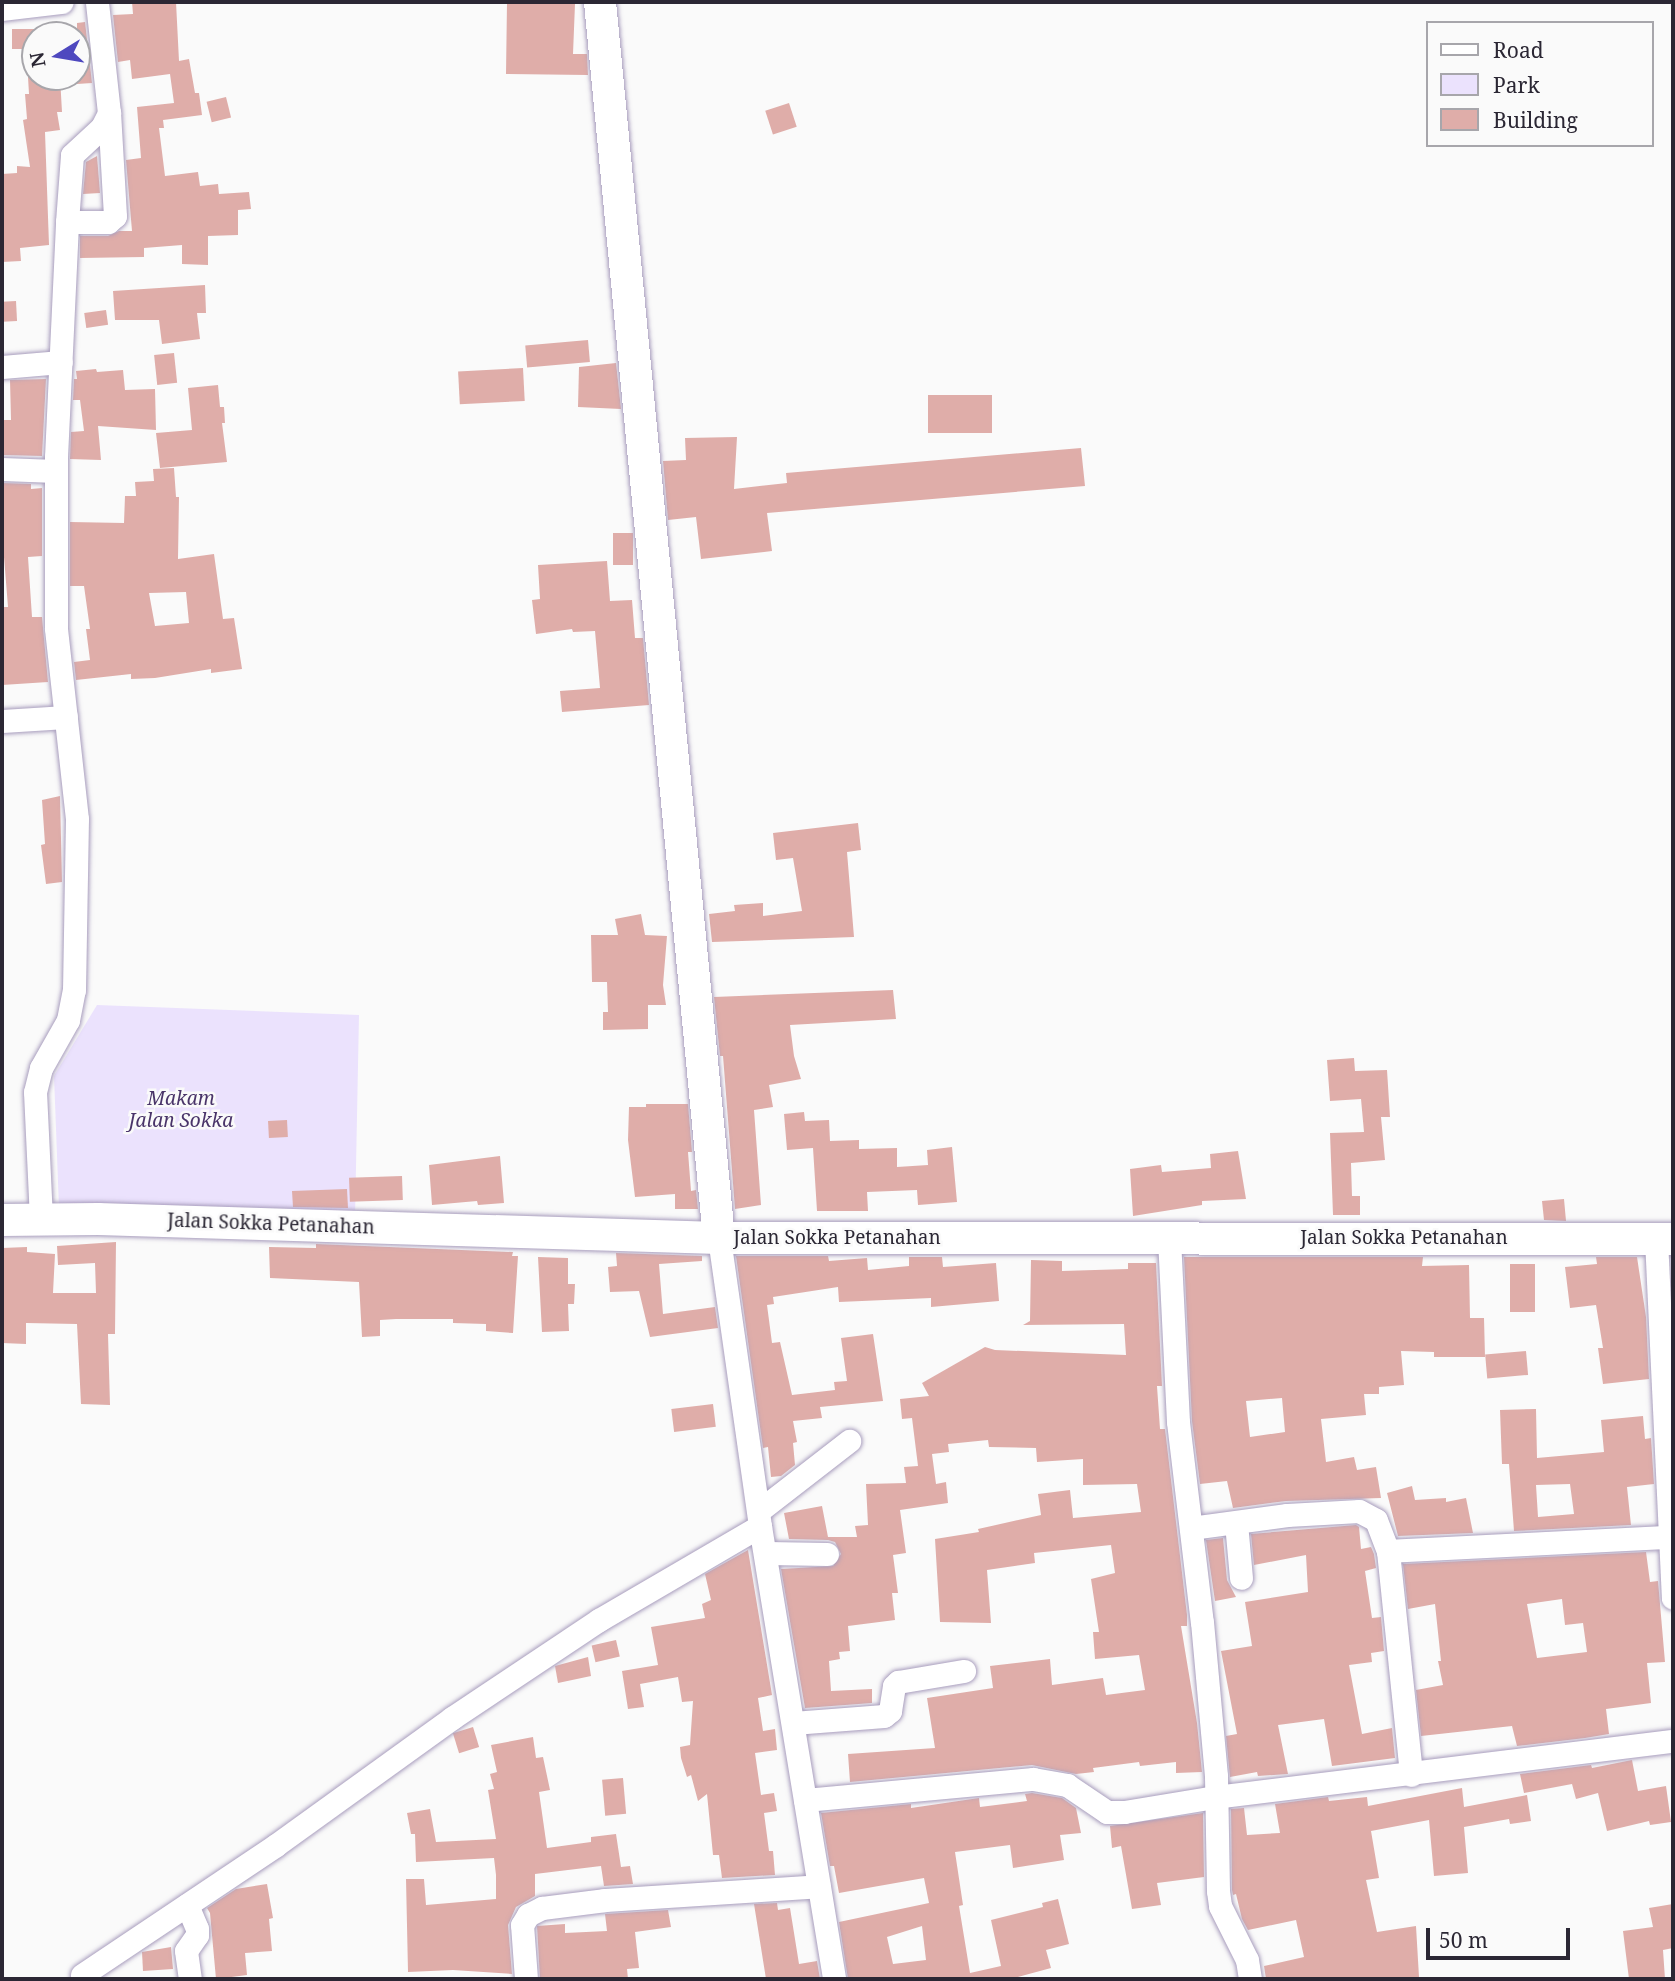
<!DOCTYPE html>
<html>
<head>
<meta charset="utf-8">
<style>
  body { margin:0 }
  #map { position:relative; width:1675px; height:1981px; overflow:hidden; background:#fafafa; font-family:"Noto Serif",serif }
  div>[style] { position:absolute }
  .green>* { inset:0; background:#ebe2fd }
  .building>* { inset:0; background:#dfada9; transform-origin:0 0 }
  .roads { filter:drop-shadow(0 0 2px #a89dbd) drop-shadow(0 0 2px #a89dbd) }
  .street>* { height:23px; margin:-11.5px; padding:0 11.5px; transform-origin:11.5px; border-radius:11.5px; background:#fff }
  .secondary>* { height:32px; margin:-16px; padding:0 16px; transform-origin:16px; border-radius:16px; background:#fff }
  span { translate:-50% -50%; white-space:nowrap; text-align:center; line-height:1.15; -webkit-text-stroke:5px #fafafa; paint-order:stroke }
  .park-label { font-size:19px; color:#493469; font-style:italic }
  .street-label { font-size:19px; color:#2b2734 }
  .frame { position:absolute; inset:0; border:4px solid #2b2734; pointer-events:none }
  .legend { position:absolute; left:1426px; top:21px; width:228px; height:126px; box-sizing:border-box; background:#fafafa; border:2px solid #a7a6ab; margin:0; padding:9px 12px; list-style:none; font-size:21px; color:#2b2734 }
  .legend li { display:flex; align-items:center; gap:14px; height:35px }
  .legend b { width:35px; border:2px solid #a7a6ab }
  .north { position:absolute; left:21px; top:21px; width:70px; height:70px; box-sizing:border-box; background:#fafafa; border:2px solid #a7a6ab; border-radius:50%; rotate:259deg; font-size:19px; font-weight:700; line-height:28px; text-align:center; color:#2b2734 }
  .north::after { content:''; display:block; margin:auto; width:24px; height:32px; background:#4e48bf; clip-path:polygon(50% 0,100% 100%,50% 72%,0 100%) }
  .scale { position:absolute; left:1426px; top:1928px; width:144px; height:32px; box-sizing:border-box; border:4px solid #2b2734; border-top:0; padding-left:9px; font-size:21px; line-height:24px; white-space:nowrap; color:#2b2734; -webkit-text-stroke:5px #fafafa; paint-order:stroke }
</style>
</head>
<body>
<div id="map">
  <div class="green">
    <div style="clip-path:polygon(97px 1005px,359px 1015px,355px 1218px,59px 1208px,54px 1076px)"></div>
  </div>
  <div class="building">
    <div style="clip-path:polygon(132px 2px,176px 2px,179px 61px,189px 59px,195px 93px,199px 93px,202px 115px,163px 120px,164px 128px,159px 128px,165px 176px,198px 172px,200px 186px,218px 184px,219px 194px,249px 192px,251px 209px,238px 210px,238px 235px,208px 236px,208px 265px,182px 264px,182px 245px,144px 248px,144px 257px,80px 258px,80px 236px,108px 236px,119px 231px,132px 231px,126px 160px,141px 158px,137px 107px,174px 103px,170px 74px,132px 79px,130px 60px,118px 62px,113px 15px,133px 14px)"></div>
    <div style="clip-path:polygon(507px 2px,575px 4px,573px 54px,587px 54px,588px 75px,506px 74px)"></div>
    <div style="clip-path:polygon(85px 22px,92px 83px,77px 84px,77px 23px)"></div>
    <div style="left:35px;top:29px;width:20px;height:23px;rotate:90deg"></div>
    <div style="clip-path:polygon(28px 77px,60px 77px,62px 112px,57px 112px,60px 130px,45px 132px,49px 245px,20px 248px,21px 261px,2px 262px,2px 174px,17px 173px,17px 166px,30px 167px,23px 120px,27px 119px,25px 94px,29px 94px)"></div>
    <div style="left:226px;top:97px;width:21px;height:20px;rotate:76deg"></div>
    <div style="left:789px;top:103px;width:25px;height:25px;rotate:72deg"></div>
    <div style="clip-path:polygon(97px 156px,100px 193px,83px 194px,86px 162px)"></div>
    <div style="clip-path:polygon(205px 285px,206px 313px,197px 313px,200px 339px,162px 344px,159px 320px,115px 320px,113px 291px)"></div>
    <div style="left:16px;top:301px;width:20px;height:14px;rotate:87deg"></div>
    <div style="left:106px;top:310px;width:15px;height:22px;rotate:82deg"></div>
    <div style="left:588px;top:340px;width:22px;height:63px;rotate:85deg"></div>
    <div style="left:174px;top:353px;width:30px;height:20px;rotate:84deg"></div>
    <div style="clip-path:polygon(616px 363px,621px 409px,578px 407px,579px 367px)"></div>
    <div style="left:523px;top:368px;width:33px;height:65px;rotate:87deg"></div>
    <div style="clip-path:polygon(96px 369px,97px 372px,123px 370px,125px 390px,155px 389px,156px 430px,98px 426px,101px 460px,70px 459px,71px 432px,84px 431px,80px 400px,73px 400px,74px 379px,77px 379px,76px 371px)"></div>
    <div style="clip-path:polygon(46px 379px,42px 456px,3px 455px,2px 420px,11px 420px,10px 380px)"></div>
    <div style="clip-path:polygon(218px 385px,220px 407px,224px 407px,225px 423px,222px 423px,227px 462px,160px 468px,156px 433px,192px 430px,188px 388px)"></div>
    <div style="left:928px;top:395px;width:64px;height:38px"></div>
    <div style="clip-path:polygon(737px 437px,734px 489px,787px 483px,786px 473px,1081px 448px,1085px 486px,767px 513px,772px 551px,701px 559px,696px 517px,668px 520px,663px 461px,686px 460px,685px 438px)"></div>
    <div style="clip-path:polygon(evenodd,174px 468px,176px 497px,179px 497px,178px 559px,214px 554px,223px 619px,234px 618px,242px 669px,211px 673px,211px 669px,155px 678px,131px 679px,131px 674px,76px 680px,74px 662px,90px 660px,86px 629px,90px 629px,84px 586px,70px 586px,70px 522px,124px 523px,125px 496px,136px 496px,135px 482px,154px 481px,153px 469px,174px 468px,186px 592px,189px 623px,155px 626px,149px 593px,186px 592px)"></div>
    <div style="clip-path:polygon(2px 483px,31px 484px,31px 489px,42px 488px,42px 556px,28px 557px,32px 617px,42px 617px,48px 682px,2px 685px,2px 607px,8px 607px,2px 532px)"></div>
    <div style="left:613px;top:533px;width:20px;height:32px"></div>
    <div style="clip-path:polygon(607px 561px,610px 601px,632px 600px,635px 638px,643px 638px,649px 705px,562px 712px,560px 691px,600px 688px,595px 631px,573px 632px,572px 629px,536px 634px,532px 600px,540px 599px,538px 565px)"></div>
    <div style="clip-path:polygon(60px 796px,62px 882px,46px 884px,41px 845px,45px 844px,42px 800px)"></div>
    <div style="clip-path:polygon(858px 823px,861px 850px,847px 852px,854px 937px,712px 942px,709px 914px,735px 911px,734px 905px,763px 903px,763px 916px,802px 911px,793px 858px,776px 860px,773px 833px)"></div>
    <div style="clip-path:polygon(641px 914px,645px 935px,667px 936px,663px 985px,666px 1005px,648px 1005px,648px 1029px,603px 1030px,603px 1012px,608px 1012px,607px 982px,592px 982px,591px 935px,618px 935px,615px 919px)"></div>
    <div style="clip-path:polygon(893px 990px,896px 1019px,790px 1025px,794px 1056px,801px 1079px,769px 1085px,773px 1107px,754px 1110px,761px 1205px,735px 1209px,723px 1056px,720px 1056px,714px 997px)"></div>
    <div style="clip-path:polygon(1354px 1058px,1355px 1071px,1387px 1070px,1390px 1117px,1381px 1117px,1385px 1160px,1351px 1163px,1352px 1196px,1360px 1196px,1360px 1215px,1333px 1215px,1330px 1133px,1364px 1132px,1361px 1099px,1330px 1101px,1327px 1060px)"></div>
    <div style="clip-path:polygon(646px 1104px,688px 1104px,692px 1152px,688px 1152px,691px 1191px,696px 1190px,698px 1209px,675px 1209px,675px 1194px,635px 1197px,628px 1140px,629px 1107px,646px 1107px)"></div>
    <div style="clip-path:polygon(804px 1112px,805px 1121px,829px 1120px,830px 1141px,859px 1140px,859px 1149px,897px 1148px,897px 1167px,928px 1165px,927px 1150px,952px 1147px,957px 1202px,918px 1205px,917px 1190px,867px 1192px,868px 1211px,817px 1211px,813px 1148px,787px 1150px,784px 1114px)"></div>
    <div style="left:287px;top:1120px;width:17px;height:19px;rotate:87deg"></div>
    <div style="clip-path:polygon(1238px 1151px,1246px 1199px,1202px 1201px,1202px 1205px,1133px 1216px,1130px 1169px,1161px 1165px,1162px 1172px,1211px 1168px,1210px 1154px)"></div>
    <div style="clip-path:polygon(500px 1156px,504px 1203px,478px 1205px,477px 1201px,432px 1205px,429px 1165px)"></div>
    <div style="left:402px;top:1176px;width:24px;height:53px;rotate:88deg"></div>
    <div style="clip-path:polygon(347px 1189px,348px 1208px,293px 1207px,292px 1191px)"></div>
    <div style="clip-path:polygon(1564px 1199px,1566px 1221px,1544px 1220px,1542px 1201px)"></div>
    <div style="clip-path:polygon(116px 1242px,115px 1334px,108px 1334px,110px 1405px,81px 1404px,77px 1324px,26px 1323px,26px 1344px,2px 1343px,2px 1248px,27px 1247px,27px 1252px,55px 1254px,53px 1293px,96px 1293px,95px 1263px,58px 1265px,57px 1246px)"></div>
    <div style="clip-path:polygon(316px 1244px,513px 1252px,512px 1256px,518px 1256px,513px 1333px,486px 1331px,486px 1324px,453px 1323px,453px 1319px,396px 1319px,380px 1320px,380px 1336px,362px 1337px,359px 1282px,270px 1278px,269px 1247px,316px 1248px)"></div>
    <div style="clip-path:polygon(616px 1253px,702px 1256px,702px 1261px,659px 1264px,663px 1314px,715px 1307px,718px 1328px,650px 1337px,639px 1291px,610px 1292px,608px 1267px,617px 1266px)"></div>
    <div style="clip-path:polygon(736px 1256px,828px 1256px,829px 1261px,867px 1258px,868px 1270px,909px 1266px,909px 1257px,942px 1257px,943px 1267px,996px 1263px,999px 1301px,931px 1307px,931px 1298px,839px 1302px,838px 1287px,773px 1297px,774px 1304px,767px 1305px,772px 1343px,780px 1342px,792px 1395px,835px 1390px,834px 1382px,847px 1381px,841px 1338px,873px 1334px,883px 1401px,820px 1407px,822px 1418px,793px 1421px,797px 1442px,793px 1443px,795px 1465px,781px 1476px,771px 1477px,768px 1447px,763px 1448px)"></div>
    <div style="clip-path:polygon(538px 1257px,568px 1258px,568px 1284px,575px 1284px,574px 1304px,568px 1304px,569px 1331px,542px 1332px)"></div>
    <div style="clip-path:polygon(evenodd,1184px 1257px,1423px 1257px,1422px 1266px,1469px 1265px,1470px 1318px,1484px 1318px,1485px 1357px,1434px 1357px,1434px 1352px,1401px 1351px,1404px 1385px,1379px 1387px,1379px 1394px,1364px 1394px,1366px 1415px,1321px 1419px,1326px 1462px,1354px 1457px,1357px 1470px,1376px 1467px,1381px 1498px,1286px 1501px,1233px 1508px,1227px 1481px,1200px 1484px,1192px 1421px,1184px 1257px,1282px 1398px,1285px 1432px,1250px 1437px,1246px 1401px,1282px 1398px)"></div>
    <div style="clip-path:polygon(1596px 1257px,1637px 1257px,1646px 1317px,1649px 1379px,1603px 1384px,1598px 1348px,1603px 1348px,1596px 1305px,1570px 1308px,1565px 1267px,1597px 1264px)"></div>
    <div style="clip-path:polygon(1031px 1260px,1062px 1261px,1062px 1271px,1128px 1269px,1128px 1263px,1156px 1263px,1162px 1386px,1157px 1386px,1160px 1429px,1165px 1429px,1187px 1615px,1187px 1626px,1181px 1626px,1197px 1723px,1202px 1772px,1176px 1773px,1176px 1762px,1140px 1766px,1139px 1762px,1093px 1768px,1094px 1772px,1076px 1774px,1032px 1765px,850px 1782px,848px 1754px,935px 1748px,927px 1698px,993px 1688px,990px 1666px,1050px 1659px,1052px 1685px,1103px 1678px,1106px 1695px,1145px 1690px,1139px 1655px,1095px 1659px,1093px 1632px,1099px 1632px,1091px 1579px,1115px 1573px,1111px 1545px,1034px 1553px,1035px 1563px,987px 1570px,991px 1623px,940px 1622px,935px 1539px,979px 1532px,978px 1529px,1041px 1515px,1038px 1494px,1070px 1490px,1073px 1518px,1141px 1512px,1137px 1484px,1083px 1485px,1083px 1459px,1037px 1462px,1036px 1448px,989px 1447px,988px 1440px,948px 1444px,949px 1452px,932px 1454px,936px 1484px,946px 1482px,948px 1503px,900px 1510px,906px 1553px,893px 1555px,898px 1593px,892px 1593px,895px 1620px,848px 1626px,850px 1651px,839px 1652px,840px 1659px,829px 1661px,831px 1691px,872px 1689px,872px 1703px,805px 1708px,781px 1569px,833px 1566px,841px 1554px,835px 1542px,828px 1540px,789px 1539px,784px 1513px,822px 1506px,828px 1537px,857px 1537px,855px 1526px,868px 1525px,866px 1484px,906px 1483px,904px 1467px,918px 1466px,912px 1418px,902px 1419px,900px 1399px,929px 1396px,922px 1383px,985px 1347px,995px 1350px,1126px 1355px,1124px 1324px,1023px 1325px,1030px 1321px)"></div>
    <div style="left:1535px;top:1264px;width:48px;height:25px;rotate:90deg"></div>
    <div style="left:1526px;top:1351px;width:24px;height:41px;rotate:85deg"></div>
    <div style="left:713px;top:1404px;width:23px;height:42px;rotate:83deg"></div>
    <div style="clip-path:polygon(evenodd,1536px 1409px,1537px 1458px,1604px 1452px,1601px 1420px,1643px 1416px,1645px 1439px,1651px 1438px,1654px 1484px,1627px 1487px,1631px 1525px,1514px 1531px,1509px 1464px,1502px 1464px,1500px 1410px,1536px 1409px,1570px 1484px,1574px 1514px,1538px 1517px,1536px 1485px,1570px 1484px)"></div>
    <div style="clip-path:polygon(1412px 1486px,1415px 1500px,1446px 1498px,1446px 1502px,1466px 1498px,1473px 1533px,1398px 1536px,1387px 1493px)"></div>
    <div style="clip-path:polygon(1356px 1525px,1359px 1527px,1361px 1549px,1371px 1547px,1374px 1554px,1376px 1568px,1365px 1571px,1372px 1618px,1381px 1617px,1384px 1651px,1371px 1653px,1372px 1662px,1349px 1665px,1362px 1734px,1392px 1728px,1395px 1758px,1332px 1766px,1324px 1719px,1278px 1725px,1288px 1774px,1258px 1776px,1257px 1772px,1230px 1777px,1226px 1736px,1237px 1734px,1221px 1651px,1252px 1646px,1245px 1602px,1308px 1592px,1306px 1555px,1254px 1565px,1251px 1534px)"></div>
    <div style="clip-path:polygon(1223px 1538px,1227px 1580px,1236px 1597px,1215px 1601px,1206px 1540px)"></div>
    <div style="clip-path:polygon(748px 1550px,772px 1695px,758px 1698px,763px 1731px,775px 1729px,777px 1750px,755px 1753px,761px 1795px,774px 1793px,777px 1811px,764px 1813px,769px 1851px,773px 1851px,775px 1875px,722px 1878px,719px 1855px,713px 1855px,707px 1794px,698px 1801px,691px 1775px,687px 1777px,681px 1758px,680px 1747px,690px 1745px,693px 1701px,682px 1702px,678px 1677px,640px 1684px,644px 1707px,628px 1709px,622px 1671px,658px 1665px,651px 1627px,705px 1618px,702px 1604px,711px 1600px,705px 1574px)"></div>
    <div style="clip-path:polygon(evenodd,1646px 1552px,1650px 1582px,1658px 1581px,1665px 1662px,1647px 1663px,1651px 1703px,1606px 1709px,1609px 1734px,1585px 1738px,1517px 1746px,1512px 1726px,1421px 1736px,1416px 1690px,1443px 1685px,1438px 1661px,1441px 1661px,1435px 1604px,1408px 1609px,1403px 1564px,1646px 1552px,1562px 1599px,1565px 1625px,1583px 1623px,1587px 1652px,1537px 1658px,1527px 1604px,1562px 1599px)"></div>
    <div style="left:616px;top:1640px;width:17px;height:25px;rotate:77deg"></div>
    <div style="clip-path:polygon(588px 1657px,591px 1676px,558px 1683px,555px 1666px)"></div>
    <div style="left:473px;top:1727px;width:21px;height:21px;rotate:73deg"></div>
    <div style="clip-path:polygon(533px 1737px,536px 1758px,543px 1757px,550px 1790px,539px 1792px,547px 1848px,591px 1842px,591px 1837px,616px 1834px,621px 1867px,630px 1866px,633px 1884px,604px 1886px,601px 1866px,535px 1874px,535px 1896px,516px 1907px,508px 1925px,512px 1974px,453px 1970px,408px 1972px,406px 1879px,424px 1879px,426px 1905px,496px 1899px,496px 1875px,494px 1858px,416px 1862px,415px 1834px,411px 1834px,407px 1813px,430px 1809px,436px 1842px,496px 1839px,488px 1790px,494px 1789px,490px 1774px,497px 1772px,491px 1745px)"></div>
    <div style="clip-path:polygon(1632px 1760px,1638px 1791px,1666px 1786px,1671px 1822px,1650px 1825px,1649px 1821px,1607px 1831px,1598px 1793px,1576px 1799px,1572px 1784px,1524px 1793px,1520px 1774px,1591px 1765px,1592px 1768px)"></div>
    <div style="left:623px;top:1778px;width:36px;height:21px;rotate:85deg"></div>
    <div style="clip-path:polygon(1462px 1788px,1464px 1807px,1527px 1795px,1531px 1821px,1510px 1824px,1509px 1819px,1464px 1827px,1468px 1873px,1434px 1876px,1429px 1820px,1371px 1831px,1379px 1878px,1366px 1880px,1377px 1932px,1416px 1926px,1419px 1977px,1266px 1979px,1264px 1966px,1304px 1957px,1296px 1920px,1248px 1930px,1242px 1919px,1236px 1894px,1233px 1895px,1232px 1890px,1231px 1809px,1244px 1808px,1247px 1835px,1280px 1833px,1275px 1804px,1328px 1797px,1329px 1801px,1367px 1797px,1368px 1806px)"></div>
    <div style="clip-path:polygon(evenodd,1032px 1793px,1062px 1798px,1076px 1808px,1081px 1833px,1060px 1835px,1064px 1860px,1013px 1868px,1010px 1845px,955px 1852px,963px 1905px,959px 1906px,970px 1973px,1001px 1966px,991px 1920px,1043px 1907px,1042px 1903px,1058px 1899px,1069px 1944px,1046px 1950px,1051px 1968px,1010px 1979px,848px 1979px,839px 1922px,929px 1903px,924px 1878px,839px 1893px,834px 1866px,830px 1866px,821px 1813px,911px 1804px,911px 1808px,979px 1798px,980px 1807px,1027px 1801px,1025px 1794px,1032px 1793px,922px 1926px,926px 1960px,893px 1964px,887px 1937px,922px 1926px)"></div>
    <div style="clip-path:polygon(1203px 1813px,1204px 1877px,1157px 1883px,1161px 1905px,1132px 1909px,1121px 1846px,1112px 1848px,1110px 1826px)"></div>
    <div style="clip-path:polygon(267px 1884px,273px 1918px,269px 1919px,272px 1951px,245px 1953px,247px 1975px,216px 1979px,210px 1913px,207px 1908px,236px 1889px)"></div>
    <div style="clip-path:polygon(777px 1903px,778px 1910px,790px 1908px,799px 1964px,817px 1961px,820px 1979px,766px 1979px,754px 1904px)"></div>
    <div style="clip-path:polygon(1673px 1904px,1673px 1948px,1663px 1950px,1665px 1979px,1629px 1979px,1623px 1931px,1653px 1927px,1649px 1908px)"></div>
    <div style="clip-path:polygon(668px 1910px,671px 1927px,635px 1932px,639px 1968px,627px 1969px,628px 1979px,540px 1979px,537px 1926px,565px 1924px,565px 1933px,607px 1931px,605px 1914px)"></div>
    <div style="clip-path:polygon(171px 1947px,173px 1969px,143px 1971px,142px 1952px)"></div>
  </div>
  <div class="roads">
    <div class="street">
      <div style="left:2px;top:9px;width:60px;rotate:-6.7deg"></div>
      <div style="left:67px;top:222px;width:41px"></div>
      <div style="left:108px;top:222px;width:9px;rotate:-41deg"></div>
      <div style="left:115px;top:216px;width:103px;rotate:-93.3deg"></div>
      <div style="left:109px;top:113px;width:112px;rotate:-96.2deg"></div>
      <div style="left:2px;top:367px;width:59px;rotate:-4.8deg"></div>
      <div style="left:2px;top:469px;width:54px;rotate:2.1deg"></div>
      <div style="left:2px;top:721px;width:64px;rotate:-3.6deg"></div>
      <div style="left:41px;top:1219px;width:127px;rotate:-92.7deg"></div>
      <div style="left:35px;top:1092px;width:25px;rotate:-76deg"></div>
      <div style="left:41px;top:1068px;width:55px;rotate:-60.6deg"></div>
      <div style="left:68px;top:1020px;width:31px;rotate:-79deg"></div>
      <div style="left:74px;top:990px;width:171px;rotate:-89deg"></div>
      <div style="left:77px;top:819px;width:192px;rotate:-96.3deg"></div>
      <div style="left:56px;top:628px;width:171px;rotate:-90deg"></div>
      <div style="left:56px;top:457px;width:235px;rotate:-87.3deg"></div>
      <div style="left:67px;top:222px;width:67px;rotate:-85.7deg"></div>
      <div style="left:72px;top:155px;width:41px;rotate:-43deg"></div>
      <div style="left:102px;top:127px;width:16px;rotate:-63deg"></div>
      <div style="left:719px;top:1238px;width:291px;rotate:81.9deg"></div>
      <div style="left:760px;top:1526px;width:459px;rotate:80.7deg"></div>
      <div style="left:1169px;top:1238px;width:184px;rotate:87.2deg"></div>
      <div style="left:1178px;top:1422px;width:201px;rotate:83.2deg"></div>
      <div style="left:1202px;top:1622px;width:155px;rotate:84.8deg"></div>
      <div style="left:1216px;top:1776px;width:115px;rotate:89deg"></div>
      <div style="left:1218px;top:1891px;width:15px;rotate:82deg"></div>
      <div style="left:1220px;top:1906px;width:60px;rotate:63.4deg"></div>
      <div style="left:1247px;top:1960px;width:19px;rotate:81deg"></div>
      <div style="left:1656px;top:1239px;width:359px;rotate:87.3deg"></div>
      <div style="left:760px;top:1510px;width:113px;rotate:-37.8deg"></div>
      <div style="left:1236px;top:1523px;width:55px;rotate:84.8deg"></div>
      <div style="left:1191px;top:1528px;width:97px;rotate:-7.7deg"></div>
      <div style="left:1287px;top:1515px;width:72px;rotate:-3.2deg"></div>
      <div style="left:1359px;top:1511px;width:19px;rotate:28deg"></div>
      <div style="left:1376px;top:1520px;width:33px;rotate:69deg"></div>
      <div style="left:1388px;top:1551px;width:225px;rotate:84.1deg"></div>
      <div style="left:1388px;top:1551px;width:281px;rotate:-2.9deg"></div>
      <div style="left:767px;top:1553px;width:60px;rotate:1deg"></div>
      <div style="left:793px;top:1723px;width:91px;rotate:-4.4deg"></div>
      <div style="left:884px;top:1716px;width:8px;rotate:-40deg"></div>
      <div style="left:890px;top:1711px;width:25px;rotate:-81deg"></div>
      <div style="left:894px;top:1686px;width:6px;rotate:-45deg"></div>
      <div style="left:898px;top:1682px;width:67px;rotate:-9.5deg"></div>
      <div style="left:805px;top:1800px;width:229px;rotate:-5.3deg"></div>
      <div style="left:1033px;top:1779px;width:35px;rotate:10deg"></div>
      <div style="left:1067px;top:1785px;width:48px;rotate:34deg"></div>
      <div style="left:1107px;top:1812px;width:17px"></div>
      <div style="left:1124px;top:1812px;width:92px;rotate:-9.4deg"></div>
      <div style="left:1215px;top:1797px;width:461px;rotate:-7deg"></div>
      <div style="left:187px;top:1905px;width:26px;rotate:67deg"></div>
      <div style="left:197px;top:1929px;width:6px;rotate:90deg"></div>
      <div style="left:197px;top:1935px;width:19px;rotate:125deg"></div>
      <div style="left:186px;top:1951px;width:28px;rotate:82deg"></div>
      <div style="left:82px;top:1975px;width:234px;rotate:-33.8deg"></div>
      <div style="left:276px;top:1845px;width:217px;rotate:-35.8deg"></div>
      <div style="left:452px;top:1718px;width:177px;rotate:-33.7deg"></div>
      <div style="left:599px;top:1620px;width:186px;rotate:-30.3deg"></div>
      <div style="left:526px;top:1979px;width:54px;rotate:-94.2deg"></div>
      <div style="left:522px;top:1925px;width:12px;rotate:-59deg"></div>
      <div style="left:528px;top:1915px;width:16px;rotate:-27deg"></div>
      <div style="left:542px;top:1908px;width:64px;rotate:-7.2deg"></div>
      <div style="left:605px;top:1900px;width:214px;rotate:-3.7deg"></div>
    </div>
    <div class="secondary">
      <div style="left:600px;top:2px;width:1242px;rotate:84.5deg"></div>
      <div style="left:2px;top:1220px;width:96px;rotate:-0.6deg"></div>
      <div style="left:98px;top:1219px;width:621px;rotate:1.75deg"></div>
      <div style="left:719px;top:1238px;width:954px;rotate:0.06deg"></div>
    </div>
  </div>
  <div class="park-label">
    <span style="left:181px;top:1110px">Makam<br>Jalan Sokka</span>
  </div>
  <div class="street-label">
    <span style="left:271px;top:1224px;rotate:2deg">Jalan Sokka Petanahan</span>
    <span style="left:837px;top:1238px">Jalan Sokka Petanahan</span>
    <span style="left:1404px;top:1238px">Jalan Sokka Petanahan</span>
  </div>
  <div class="frame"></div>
  <ul class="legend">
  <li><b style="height:9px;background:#fff"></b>Road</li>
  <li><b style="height:19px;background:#ebe2fd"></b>Park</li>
  <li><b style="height:19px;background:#dfada9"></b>Building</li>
  </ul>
  <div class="north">N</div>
  <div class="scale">50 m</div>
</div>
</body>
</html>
